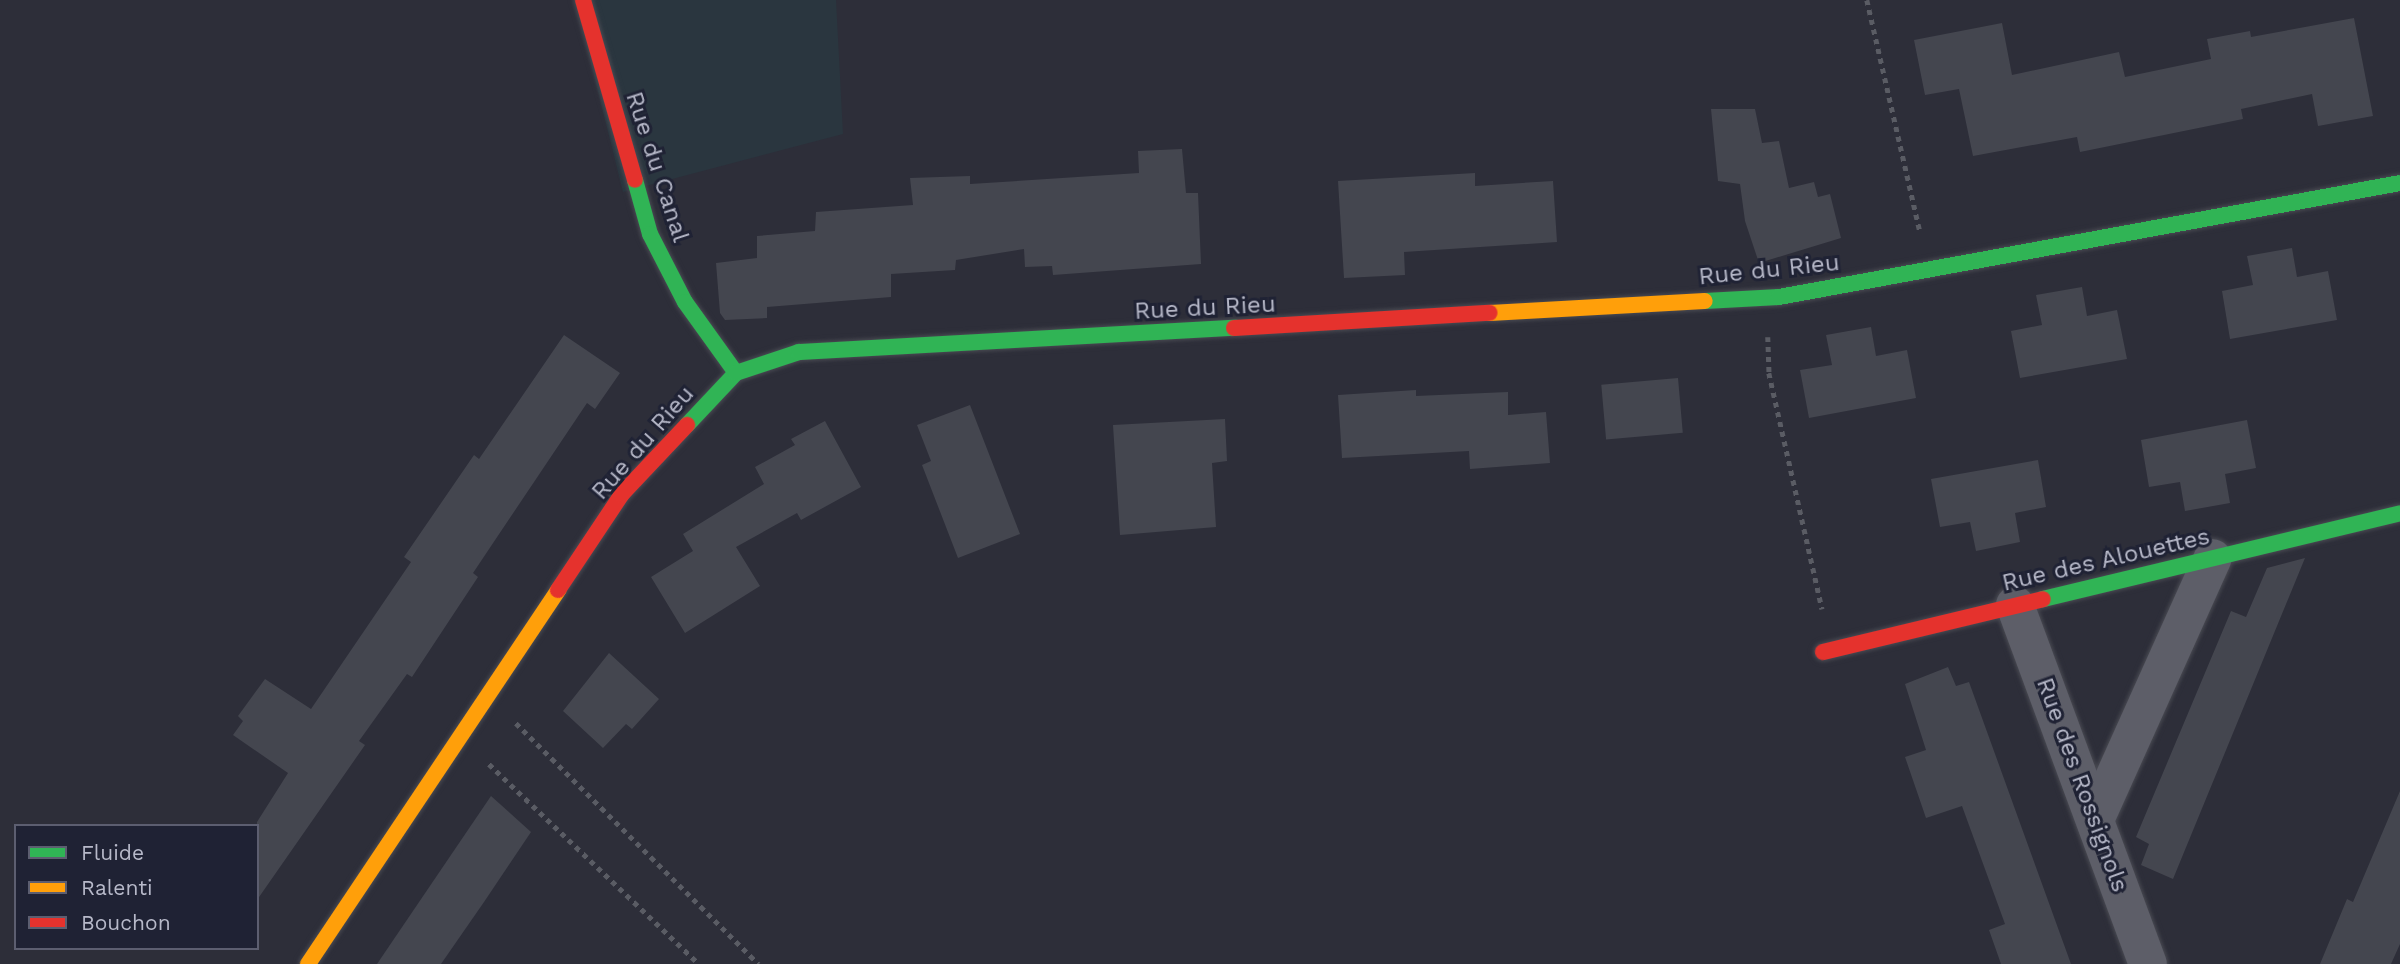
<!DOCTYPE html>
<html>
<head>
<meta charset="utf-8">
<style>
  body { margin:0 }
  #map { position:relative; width:2400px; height:964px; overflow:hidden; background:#2d2e39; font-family:"Work Sans",sans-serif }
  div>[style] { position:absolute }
  .green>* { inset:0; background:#2a363f }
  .building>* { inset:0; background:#44464f; transform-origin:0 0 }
  .path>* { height:4.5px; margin-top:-2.25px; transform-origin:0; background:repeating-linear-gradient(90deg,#5a5c64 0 5px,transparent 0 10px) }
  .roads { filter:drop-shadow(0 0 2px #494a52) drop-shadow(0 0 2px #494a52) }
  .street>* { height:38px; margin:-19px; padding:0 19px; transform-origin:19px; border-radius:19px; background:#5d5e68 }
  .fast>* { height:16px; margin:-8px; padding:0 8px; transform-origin:8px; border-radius:8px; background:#30b455 }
  .slow>* { height:16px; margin:-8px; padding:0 8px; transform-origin:8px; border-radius:8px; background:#ff9f0a }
  .jam>* { height:16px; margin:-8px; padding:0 8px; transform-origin:8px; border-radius:8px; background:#e5322d }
  span { translate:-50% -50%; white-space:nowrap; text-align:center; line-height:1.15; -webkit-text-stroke:6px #1f2234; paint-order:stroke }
  .street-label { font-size:24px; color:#b7b9c9 }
  .legend { position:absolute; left:14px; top:824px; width:245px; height:126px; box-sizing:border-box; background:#1f2234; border:2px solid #5c5e70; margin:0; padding:9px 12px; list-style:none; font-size:21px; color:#b7b9c9 }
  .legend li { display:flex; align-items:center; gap:14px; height:35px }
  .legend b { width:35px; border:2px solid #5c5e70 }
</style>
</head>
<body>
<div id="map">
  <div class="green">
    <div style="clip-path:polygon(575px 0,836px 0,843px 134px,623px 192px)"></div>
  </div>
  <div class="building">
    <div style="clip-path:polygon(2354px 18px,2373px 116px,2318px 126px,2312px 94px,2241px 109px,2243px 119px,2080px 152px,2077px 137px,1973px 156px,1959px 89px,1925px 95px,1914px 40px,2002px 23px,2012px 75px,2119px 52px,2125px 77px,2211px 59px,2207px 39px,2250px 31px,2251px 37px)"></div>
    <div style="clip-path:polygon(1711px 109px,1755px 109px,1762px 143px,1779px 141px,1789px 188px,1814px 182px,1818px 197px,1830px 194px,1841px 238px,1759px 263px,1745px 221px,1740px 184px,1718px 181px)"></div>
    <div style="clip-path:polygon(1182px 149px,1186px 193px,1198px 193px,1201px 264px,1053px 275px,1052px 266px,1025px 267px,1024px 249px,956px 260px,955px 270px,891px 274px,891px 297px,767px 307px,767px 318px,725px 320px,720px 313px,716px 263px,757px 258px,757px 236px,815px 231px,816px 212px,913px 205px,910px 178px,970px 176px,970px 184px,1139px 173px,1138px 151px)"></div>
    <div style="clip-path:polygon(1475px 173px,1475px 186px,1553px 181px,1557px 242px,1404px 252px,1405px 275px,1344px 278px,1338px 181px)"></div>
    <div style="clip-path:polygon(2292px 248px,2297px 277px,2328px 271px,2337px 320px,2230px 339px,2222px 291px,2253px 285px,2247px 256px)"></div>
    <div style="clip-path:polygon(2082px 287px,2087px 316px,2117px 310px,2127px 359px,2020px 378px,2011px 331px,2042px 325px,2036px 295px)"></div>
    <div style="clip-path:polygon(1871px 327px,1876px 356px,1907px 350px,1916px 398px,1809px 418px,1800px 370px,1832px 365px,1826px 335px)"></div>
    <div style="clip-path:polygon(564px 335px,620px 373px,595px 409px,587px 403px,473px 573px,478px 577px,412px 677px,407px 674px,359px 741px,365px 745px,257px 900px,257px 822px,288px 773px,233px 735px,243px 721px,238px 716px,265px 679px,311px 709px,411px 562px,404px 557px,474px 455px,479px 459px)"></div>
    <div style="left:1678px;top:378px;width:55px;height:77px;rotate:85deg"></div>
    <div style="clip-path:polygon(1416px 390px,1416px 396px,1508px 392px,1508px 415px,1546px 412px,1550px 463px,1470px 469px,1469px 451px,1342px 458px,1338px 395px)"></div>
    <div style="clip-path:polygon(970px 405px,1020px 534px,958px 558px,922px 465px,931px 461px,917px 425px)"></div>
    <div style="clip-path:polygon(1225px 419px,1227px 461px,1212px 463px,1216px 527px,1120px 535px,1113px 425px)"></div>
    <div style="clip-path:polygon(2247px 420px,2256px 468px,2225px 474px,2230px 503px,2185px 511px,2180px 482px,2149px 487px,2141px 440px)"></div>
    <div style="clip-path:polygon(825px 421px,861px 487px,801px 520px,797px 513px,736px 547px,760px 586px,685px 633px,651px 577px,693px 551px,683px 534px,764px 484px,755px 467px,795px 445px,791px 439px)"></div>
    <div style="clip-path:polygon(2038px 460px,2046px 507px,2015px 513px,2020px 542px,1976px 551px,1970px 522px,1940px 527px,1931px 479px)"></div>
    <div style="clip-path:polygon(2305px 558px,2173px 879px,2141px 865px,2149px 844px,2136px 837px,2231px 611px,2246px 617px,2267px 568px)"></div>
    <div style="clip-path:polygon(609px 653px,659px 699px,632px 729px,626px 724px,603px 748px,563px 711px)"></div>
    <div style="clip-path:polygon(1948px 667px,1956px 686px,1969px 682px,2071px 964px,2001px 964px,1989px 930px,2005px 924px,1962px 806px,1926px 818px,1905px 757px,1926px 750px,1905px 684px)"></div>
    <div style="clip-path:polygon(2400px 791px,2400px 944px,2391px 964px,2320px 964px,2347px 899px,2353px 902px)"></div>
    <div style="clip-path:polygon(491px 796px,531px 832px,484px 902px,441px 964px,377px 964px)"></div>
  </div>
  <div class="path">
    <div style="left:1867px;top:0;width:237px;rotate:77.1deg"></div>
    <div style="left:1768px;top:337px;width:36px;rotate:88deg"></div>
    <div style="left:1769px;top:373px;width:242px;rotate:77.3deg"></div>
    <div style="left:516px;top:723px;width:342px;rotate:44.8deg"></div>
    <div style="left:489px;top:764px;width:290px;rotate:43.6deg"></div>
  </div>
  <div class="roads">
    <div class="street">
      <div style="left:2015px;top:605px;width:383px;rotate:69.7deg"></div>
      <div style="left:2095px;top:820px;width:287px;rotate:-65.8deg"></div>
    </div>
    <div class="fast">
      <div style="left:635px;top:180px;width:56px;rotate:74.5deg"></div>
      <div style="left:650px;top:234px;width:76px;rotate:62.8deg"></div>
      <div style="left:685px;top:302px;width:87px;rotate:54.3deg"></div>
      <div style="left:1705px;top:301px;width:74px;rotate:-3.1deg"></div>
      <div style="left:1779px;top:297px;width:631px;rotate:-10.4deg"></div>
      <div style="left:687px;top:425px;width:71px;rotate:-46.7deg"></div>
      <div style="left:736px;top:373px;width:66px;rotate:-18.4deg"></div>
      <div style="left:799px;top:352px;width:436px;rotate:-3.2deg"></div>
      <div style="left:2043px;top:599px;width:367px;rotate:-13.5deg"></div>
    </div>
    <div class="slow">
      <div style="left:1490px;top:313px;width:215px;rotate:-3.2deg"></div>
      <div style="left:308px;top:964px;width:450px;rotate:-56.2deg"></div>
    </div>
    <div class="jam">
      <div style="left:583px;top:0;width:187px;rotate:73.9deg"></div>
      <div style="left:1234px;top:328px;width:256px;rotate:-3.4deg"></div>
      <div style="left:558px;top:590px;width:115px;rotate:-56.3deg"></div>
      <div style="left:622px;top:494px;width:95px;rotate:-46.7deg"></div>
      <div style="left:1823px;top:652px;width:226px;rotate:-13.5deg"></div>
    </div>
  </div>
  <div class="street-label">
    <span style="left:657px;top:167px;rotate:72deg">Rue du Canal</span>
    <span style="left:1769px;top:270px;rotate:-6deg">Rue du Rieu</span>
    <span style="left:1205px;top:308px;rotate:-3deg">Rue du Rieu</span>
    <span style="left:643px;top:443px;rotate:-49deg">Rue du Rieu</span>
    <span style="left:2106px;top:560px;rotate:-13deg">Rue des Alouettes</span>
    <span style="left:2082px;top:785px;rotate:70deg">Rue des Rossignols</span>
  </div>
  <ul class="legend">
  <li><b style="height:9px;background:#30b455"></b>Fluide</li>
  <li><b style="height:9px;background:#ff9f0a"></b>Ralenti</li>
  <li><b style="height:9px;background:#e5322d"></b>Bouchon</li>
  </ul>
</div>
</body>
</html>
